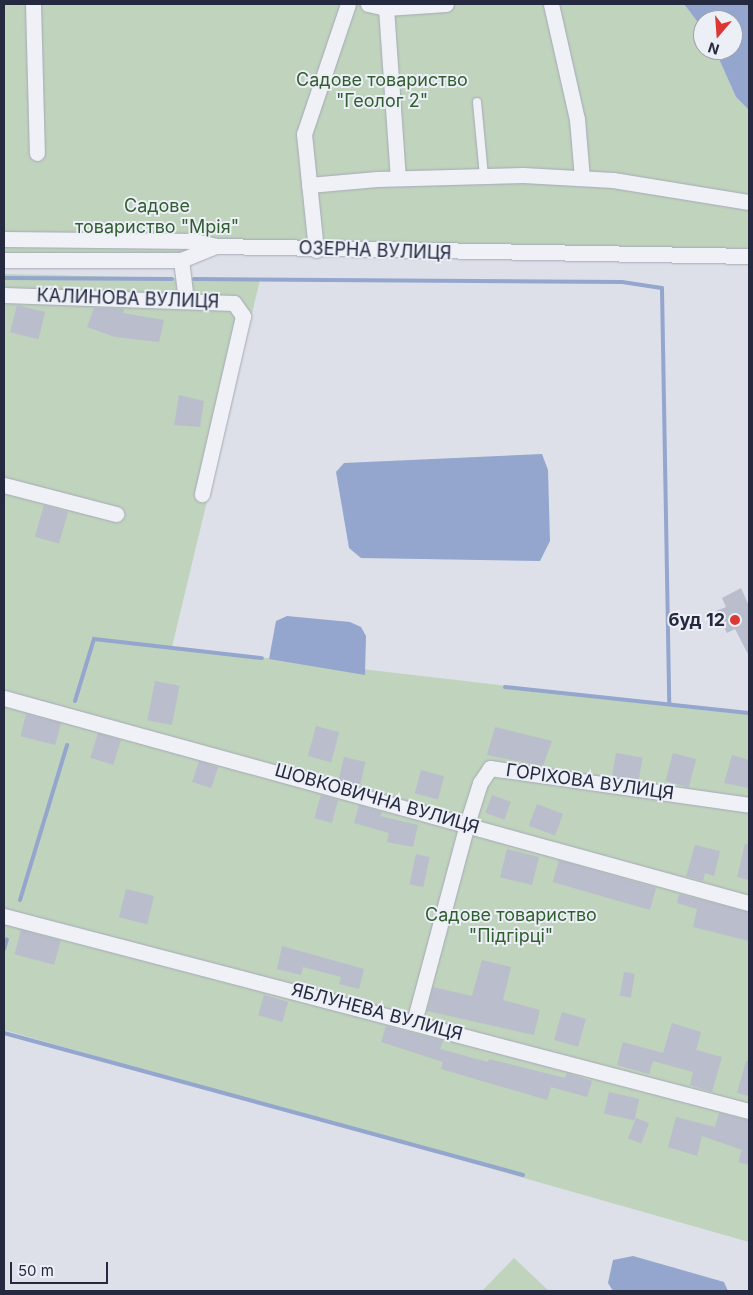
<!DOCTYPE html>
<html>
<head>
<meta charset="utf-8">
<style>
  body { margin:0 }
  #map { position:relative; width:753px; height:1295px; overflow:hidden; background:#dde0e9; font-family:Inter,sans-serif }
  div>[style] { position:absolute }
  .green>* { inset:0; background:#bfd3bd }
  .water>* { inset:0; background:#94a6cd }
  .stream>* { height:4px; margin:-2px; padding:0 2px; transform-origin:2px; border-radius:2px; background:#94a6cd }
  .building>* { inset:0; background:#babdcc; transform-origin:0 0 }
  .roads { filter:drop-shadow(0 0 1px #a6a9b7) drop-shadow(0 0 1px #a6a9b7) }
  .lane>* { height:8px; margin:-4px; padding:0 4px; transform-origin:4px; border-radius:4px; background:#f0f1f6 }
  .street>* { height:15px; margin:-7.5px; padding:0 7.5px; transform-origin:7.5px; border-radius:7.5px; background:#f0f1f6 }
  .dots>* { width:14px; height:14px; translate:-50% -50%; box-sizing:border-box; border:2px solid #eceff6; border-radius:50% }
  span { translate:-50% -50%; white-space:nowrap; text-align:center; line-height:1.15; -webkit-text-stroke:4px #eceff6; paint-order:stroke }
  .park-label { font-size:18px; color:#315e31 }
  .street-label { font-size:18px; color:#252a41 }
  .poi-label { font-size:18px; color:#252a41; font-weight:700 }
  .right { translate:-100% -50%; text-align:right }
  .frame { position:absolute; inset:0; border:5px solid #252a41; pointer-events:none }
  .north { position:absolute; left:693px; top:10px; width:50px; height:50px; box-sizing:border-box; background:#eceff6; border:1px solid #9ca0ae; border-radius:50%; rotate:198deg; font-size:14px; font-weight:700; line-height:20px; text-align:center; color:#252a41 }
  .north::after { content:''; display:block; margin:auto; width:18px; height:22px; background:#dc3733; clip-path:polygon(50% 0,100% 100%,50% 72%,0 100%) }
  .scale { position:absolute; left:10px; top:1262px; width:98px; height:22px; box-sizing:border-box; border:2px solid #252a41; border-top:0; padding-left:6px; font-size:15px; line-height:18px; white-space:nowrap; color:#252a41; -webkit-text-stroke:4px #eceff6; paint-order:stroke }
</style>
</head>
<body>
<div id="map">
  <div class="green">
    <div style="clip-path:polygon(4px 4px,684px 4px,703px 29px,703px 50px,715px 50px,736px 97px,749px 110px,749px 256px,216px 246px,181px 260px,4px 253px)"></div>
    <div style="clip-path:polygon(4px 274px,260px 280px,172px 647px,749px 714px,749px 1242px,4px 1030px)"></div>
    <div style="clip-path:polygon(514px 1258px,549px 1291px,482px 1291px)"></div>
  </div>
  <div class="water">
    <div style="clip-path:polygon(684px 4px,749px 4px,749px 110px,736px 97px,715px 50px,733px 50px,733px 20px,703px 20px,703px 29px)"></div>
    <div style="clip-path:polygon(542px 454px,548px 470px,550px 541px,540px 561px,361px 558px,349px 548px,336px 472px,344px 463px)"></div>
    <div style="clip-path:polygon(287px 616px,350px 622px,361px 627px,366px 636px,365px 675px,269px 659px,276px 621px)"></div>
    <div style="clip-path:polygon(633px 1256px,724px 1282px,728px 1291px,613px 1291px,608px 1283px,613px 1260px)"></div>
  </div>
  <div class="stream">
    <div style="left:4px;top:278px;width:168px;rotate:0.3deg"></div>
    <div style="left:194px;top:279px;width:428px;rotate:0.4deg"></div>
    <div style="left:622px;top:282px;width:40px;rotate:8.5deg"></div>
    <div style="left:662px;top:288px;width:416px;rotate:89deg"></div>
    <div style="left:505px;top:687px;width:245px;rotate:6.1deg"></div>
    <div style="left:75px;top:701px;width:65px;rotate:-73deg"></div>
    <div style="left:94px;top:639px;width:169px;rotate:6.5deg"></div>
    <div style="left:20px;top:900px;width:162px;rotate:-73.1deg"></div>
    <div style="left:4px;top:949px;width:10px;rotate:-73deg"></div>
    <div style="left:4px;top:1033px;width:538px;rotate:15.3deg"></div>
  </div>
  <div class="building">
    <div style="left:17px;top:305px;width:29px;height:28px;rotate:14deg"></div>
    <div style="clip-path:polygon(94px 308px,124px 309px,123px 313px,164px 320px,159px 342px,115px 337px,87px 327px)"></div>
    <div style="clip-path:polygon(179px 395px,204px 401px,200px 427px,174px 425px)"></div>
    <div style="left:44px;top:505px;width:25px;height:33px;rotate:16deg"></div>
    <div style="clip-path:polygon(741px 588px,749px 606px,749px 656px,735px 629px,727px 633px,716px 611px,726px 607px,722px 598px)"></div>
    <div style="left:155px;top:681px;width:25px;height:40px;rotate:11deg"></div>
    <div style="left:26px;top:714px;width:36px;height:23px;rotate:14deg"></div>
    <div style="left:316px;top:726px;width:24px;height:31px;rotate:15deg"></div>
    <div style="clip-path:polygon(495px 727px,552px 741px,543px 766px,487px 755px)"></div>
    <div style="left:98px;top:733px;width:24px;height:26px;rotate:17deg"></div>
    <div style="left:616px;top:753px;width:27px;height:23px;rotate:10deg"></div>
    <div style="left:673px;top:753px;width:24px;height:29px;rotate:15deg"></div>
    <div style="clip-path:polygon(732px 755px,749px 760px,748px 788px,724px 783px)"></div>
    <div style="left:344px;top:757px;width:22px;height:24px;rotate:13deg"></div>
    <div style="left:199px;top:761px;width:20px;height:22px;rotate:18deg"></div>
    <div style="left:421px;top:770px;width:24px;height:24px;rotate:15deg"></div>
    <div style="left:321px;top:795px;width:18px;height:24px;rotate:16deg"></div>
    <div style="left:492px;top:795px;width:20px;height:19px;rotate:20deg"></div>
    <div style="left:537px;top:804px;width:28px;height:23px;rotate:21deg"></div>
    <div style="clip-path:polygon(359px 805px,382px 812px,380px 816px,418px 825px,413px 847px,387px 842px,389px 833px,354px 823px)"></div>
    <div style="clip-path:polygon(745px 844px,749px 844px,749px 880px,737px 877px)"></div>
    <div style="clip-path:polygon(695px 845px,720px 851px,714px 876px,705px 873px,703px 881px,686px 876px)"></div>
    <div style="left:507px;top:849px;width:33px;height:29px;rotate:14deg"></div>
    <div style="left:416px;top:854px;width:14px;height:31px;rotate:12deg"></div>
    <div style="left:559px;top:860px;width:101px;height:23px;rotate:16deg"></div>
    <div style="left:126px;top:889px;width:29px;height:29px;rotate:14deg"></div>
    <div style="clip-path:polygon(679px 894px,749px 912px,749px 941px,693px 927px,697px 909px,677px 903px)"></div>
    <div style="left:21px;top:930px;width:41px;height:25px;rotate:15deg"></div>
    <div style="clip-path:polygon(282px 946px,364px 969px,359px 989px,339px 984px,341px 977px,303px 967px,301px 975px,277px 969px)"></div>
    <div style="clip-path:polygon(482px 960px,511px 967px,503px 1000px,540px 1010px,534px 1035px,427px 1011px,433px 987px,472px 996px)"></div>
    <div style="left:624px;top:972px;width:11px;height:24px;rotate:10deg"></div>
    <div style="left:264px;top:995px;width:25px;height:21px;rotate:16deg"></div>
    <div style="left:562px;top:1012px;width:25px;height:29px;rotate:16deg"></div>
    <div style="clip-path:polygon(672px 1023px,701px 1032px,696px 1050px,722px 1057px,712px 1092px,690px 1085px,693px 1072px,653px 1061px,649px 1074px,617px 1065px,623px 1042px,663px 1053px)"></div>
    <div style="clip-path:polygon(386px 1026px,443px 1041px,440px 1049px,488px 1062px,489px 1059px,565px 1078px,567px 1073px,592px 1081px,587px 1097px,551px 1087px,547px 1100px,441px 1069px,443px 1062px,381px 1042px)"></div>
    <div style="clip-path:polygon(746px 1061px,749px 1061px,749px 1096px,737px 1093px)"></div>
    <div style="left:609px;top:1092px;width:31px;height:22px;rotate:13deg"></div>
    <div style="clip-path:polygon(719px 1113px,749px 1120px,749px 1165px,738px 1162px,742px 1150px,702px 1136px,697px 1156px,668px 1147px,676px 1117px,715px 1127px)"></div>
    <div style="left:636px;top:1118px;width:14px;height:22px;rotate:21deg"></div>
  </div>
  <div class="roads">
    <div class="lane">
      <div style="left:477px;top:102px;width:74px;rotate:84.6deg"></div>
    </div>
    <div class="street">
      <div style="left:33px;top:4px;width:149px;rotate:88.5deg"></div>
      <div style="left:368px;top:4px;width:18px;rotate:13deg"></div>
      <div style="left:386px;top:8px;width:60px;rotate:-3.8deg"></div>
      <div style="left:551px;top:4px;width:118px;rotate:77.3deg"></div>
      <div style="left:577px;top:119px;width:59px;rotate:85.2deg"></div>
      <div style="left:386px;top:8px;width:170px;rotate:86deg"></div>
      <div style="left:309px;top:185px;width:68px;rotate:-5deg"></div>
      <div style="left:377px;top:179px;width:146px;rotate:-1.6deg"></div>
      <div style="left:523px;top:175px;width:90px;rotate:3.2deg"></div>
      <div style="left:613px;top:180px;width:138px;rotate:9.2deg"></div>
      <div style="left:4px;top:239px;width:191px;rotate:0.6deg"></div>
      <div style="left:195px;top:241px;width:22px;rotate:13deg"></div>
      <div style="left:316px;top:250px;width:117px;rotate:-95.9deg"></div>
      <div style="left:304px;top:134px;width:137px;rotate:-71.3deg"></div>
      <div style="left:4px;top:260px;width:177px"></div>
      <div style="left:181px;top:260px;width:38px;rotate:-22deg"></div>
      <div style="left:216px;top:246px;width:533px;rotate:1.07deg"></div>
      <div style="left:181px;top:260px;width:40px;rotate:82.9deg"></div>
      <div style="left:4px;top:295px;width:230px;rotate:2deg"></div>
      <div style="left:234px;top:303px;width:16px;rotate:55deg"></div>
      <div style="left:243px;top:316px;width:183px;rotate:103deg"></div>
      <div style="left:4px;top:485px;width:116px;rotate:14.5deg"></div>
      <div style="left:4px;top:698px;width:773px;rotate:15.39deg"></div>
      <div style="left:4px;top:916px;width:770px;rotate:14.67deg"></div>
      <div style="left:414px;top:1022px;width:205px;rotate:-75deg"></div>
      <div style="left:467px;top:824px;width:43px;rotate:-72.4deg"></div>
      <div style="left:480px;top:783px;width:18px;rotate:-56deg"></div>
      <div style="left:490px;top:768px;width:262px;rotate:8.1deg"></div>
    </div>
  </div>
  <div class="dots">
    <div style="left:735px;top:620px;background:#dc3733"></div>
  </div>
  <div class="park-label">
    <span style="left:382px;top:91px">Садове товариство<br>"Геолог 2"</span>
    <span style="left:157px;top:217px">Садове<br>товариство "Мрія"</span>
    <span style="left:511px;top:926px">Садове товариство<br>"Підгірці"</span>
  </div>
  <div class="street-label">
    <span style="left:375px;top:251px;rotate:2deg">ОЗЕРНА ВУЛИЦЯ</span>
    <span style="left:128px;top:299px;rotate:2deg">КАЛИНОВА ВУЛИЦЯ</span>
    <span style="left:590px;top:782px;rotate:8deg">ГОРІХОВА ВУЛИЦЯ</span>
    <span style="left:377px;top:799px;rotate:16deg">ШОВКОВИЧНА ВУЛИЦЯ</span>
    <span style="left:377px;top:1012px;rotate:15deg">ЯБЛУНЕВА ВУЛИЦЯ</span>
  </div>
  <div class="poi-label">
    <span class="right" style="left:725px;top:620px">буд 12</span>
  </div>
  <div class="frame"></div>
  <div class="north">N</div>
  <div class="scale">50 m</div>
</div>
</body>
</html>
